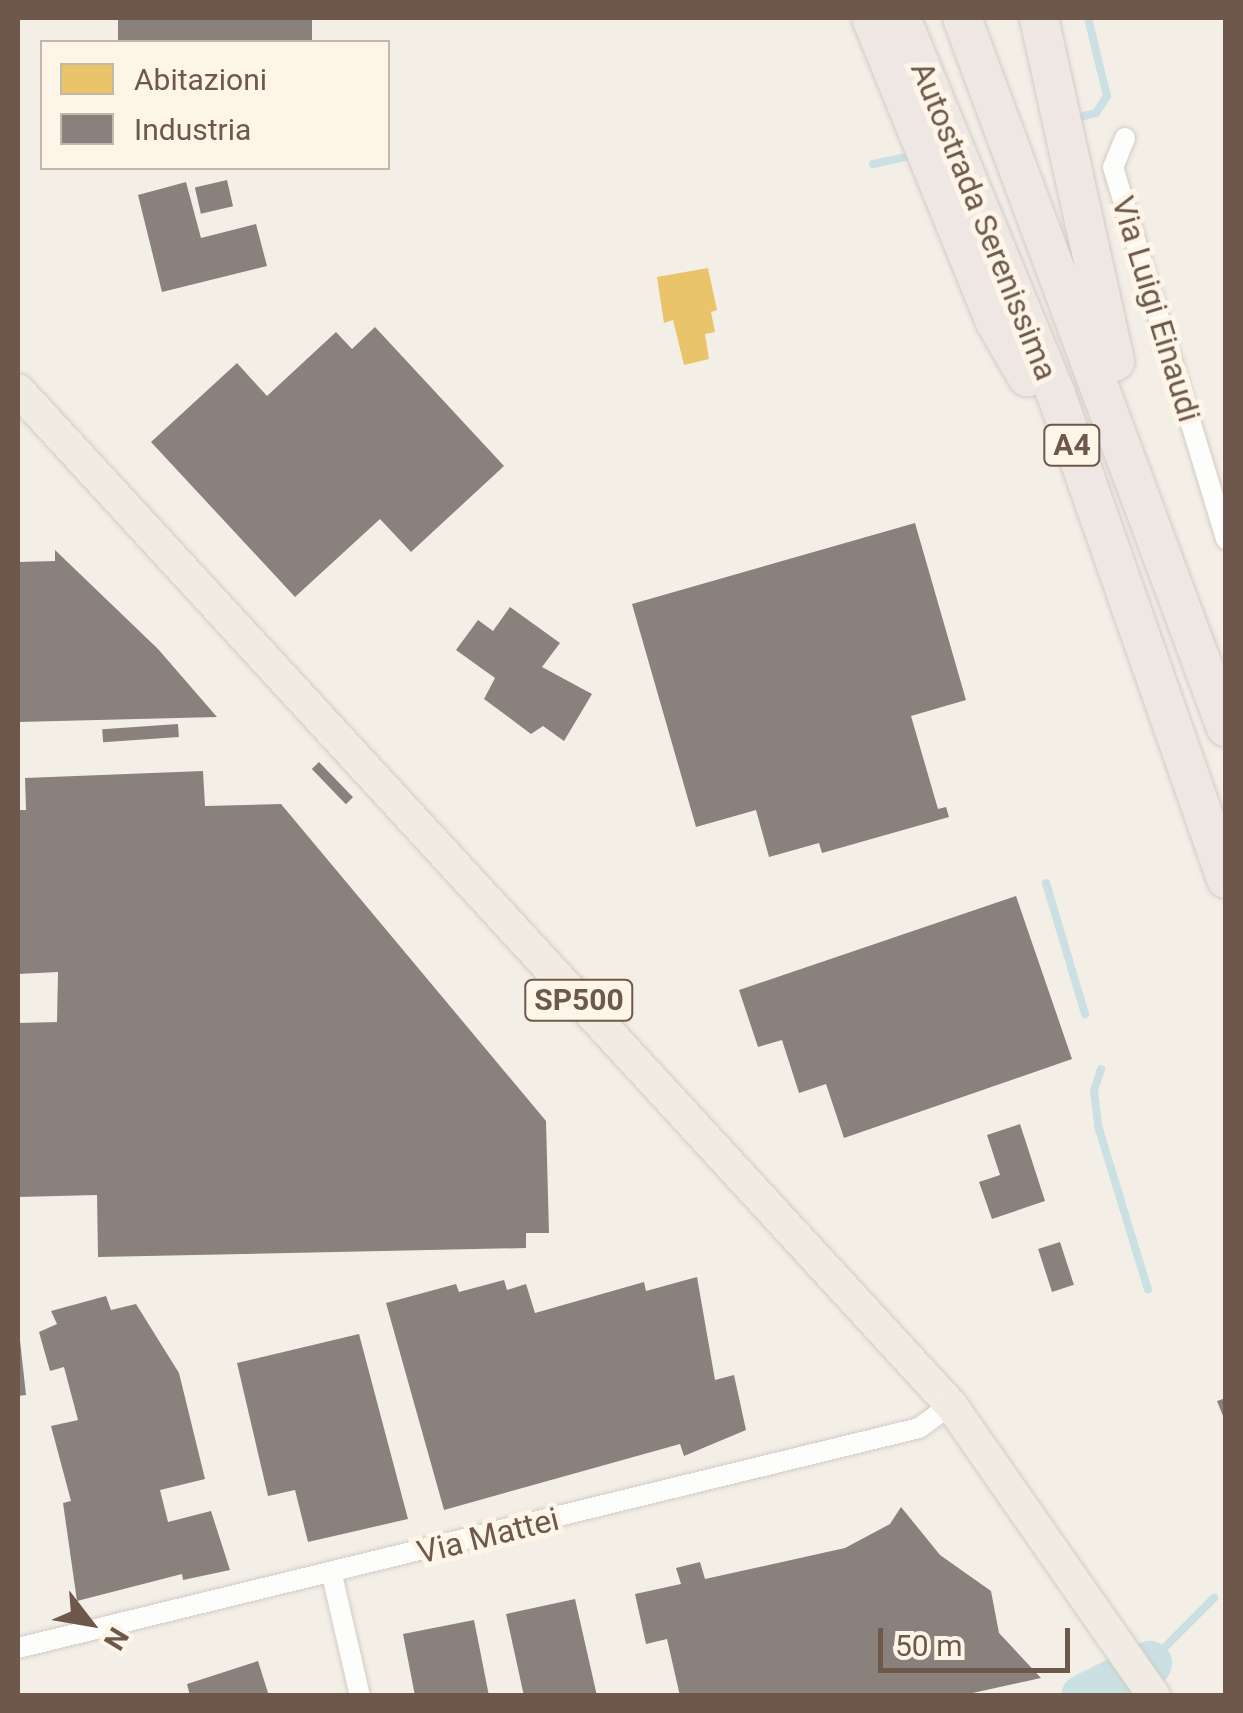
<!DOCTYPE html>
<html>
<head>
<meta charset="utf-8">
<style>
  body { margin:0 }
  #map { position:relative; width:1243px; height:1713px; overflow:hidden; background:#f3efe7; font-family:Roboto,sans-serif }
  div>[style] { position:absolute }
  .homes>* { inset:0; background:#e9c46a }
  .industry>* { inset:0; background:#8a817c; transform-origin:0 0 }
  .stream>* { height:8px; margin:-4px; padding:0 4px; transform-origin:4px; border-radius:4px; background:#cae0e2 }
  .river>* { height:45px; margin:-22.5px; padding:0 22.5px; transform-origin:22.5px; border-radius:22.5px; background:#cae0e2 }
  .roads { filter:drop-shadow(0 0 2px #d2cbc4) drop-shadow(0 0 2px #d2cbc4) }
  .minor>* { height:20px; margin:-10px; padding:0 10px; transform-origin:10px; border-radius:10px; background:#fdfdfb }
  .primary>* { height:32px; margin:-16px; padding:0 16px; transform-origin:16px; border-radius:16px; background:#f0ece4 }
  .motorway>* { height:38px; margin:-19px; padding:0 19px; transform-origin:19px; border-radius:19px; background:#efe7e3 }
  span { translate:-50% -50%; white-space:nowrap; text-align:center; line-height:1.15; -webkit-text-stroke:10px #fdf5e7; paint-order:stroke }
  .shield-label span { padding:2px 8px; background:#fdf5e7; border:2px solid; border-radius:8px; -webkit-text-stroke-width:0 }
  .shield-label { font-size:30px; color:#6e584b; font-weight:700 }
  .street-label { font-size:32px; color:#6e584b }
  .frame { position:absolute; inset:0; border:20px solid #6e584b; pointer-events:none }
  .legend { position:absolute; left:40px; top:40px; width:350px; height:130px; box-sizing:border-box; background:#fdf5e7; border:2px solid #c4b6a9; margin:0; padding:12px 18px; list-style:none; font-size:30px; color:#6e584b }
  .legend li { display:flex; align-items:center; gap:20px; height:50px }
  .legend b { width:50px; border:2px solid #c4b6a9 }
  .north { position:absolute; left:40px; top:1573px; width:100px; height:100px; -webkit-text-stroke:8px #fdf5e7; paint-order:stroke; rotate:121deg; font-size:28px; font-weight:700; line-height:40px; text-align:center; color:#6e584b }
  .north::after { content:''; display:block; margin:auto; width:35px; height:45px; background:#6e584b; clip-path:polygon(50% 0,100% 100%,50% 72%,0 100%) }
  .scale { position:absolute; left:878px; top:1628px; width:192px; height:45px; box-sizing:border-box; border:5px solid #6e584b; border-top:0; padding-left:12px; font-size:30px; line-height:35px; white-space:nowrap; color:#6e584b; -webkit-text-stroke:8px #fdf5e7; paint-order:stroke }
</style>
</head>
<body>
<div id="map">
  <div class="homes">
    <div style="clip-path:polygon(708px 268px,717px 310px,711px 312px,715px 332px,705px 334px,709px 359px,684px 365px,673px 320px,664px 323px,657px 277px)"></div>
  </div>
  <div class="industry">
    <div style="left:118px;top:18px;width:194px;height:25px"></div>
    <div style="left:227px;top:180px;width:27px;height:33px;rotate:77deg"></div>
    <div style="clip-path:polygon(186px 182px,201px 238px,256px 224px,267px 266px,162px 292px,138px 195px)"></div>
    <div style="clip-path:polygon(375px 327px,504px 466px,411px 552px,380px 519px,295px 597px,151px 442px,237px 363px,267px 396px,336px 332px,352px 349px)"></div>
    <div style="clip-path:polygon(915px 523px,966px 700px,911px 716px,938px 809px,946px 807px,949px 817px,822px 853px,819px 843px,769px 857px,756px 810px,696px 827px,632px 604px)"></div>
    <div style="clip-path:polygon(55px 550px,158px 649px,217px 717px,18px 722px,18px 562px,55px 561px)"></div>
    <div style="clip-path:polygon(510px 607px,560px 643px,542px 667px,592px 694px,564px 741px,543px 726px,531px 734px,484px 699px,495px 678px,456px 650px,478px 620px,493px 631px)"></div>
    <div style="left:178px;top:724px;width:13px;height:76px;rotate:86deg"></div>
    <div style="left:319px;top:762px;width:49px;height:10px;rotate:46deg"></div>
    <div style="clip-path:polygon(203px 771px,205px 806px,281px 804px,546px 1121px,549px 1233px,526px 1233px,526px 1248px,98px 1257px,97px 1195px,18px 1197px,18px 1023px,57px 1022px,58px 972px,18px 974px,18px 810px,26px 810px,25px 778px)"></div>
    <div style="clip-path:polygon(1016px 896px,1072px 1059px,844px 1138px,826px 1084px,799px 1093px,782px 1040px,758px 1047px,739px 990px)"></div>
    <div style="clip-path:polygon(1020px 1124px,1045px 1201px,992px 1219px,979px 1182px,1000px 1175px,987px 1135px)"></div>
    <div style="left:1060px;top:1242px;width:45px;height:23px;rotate:72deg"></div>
    <div style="clip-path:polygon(697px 1277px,715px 1380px,734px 1375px,746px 1430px,684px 1456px,680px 1444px,444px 1510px,386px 1303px,456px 1284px,459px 1292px,504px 1280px,507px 1290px,526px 1284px,535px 1313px,644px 1282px,646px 1291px)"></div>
    <div style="clip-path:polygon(106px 1296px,111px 1310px,136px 1304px,179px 1373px,205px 1479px,160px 1490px,168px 1522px,211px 1511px,230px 1570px,183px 1580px,182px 1574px,77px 1601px,63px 1503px,71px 1501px,51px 1426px,78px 1420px,64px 1367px,50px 1371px,39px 1332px,57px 1324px,51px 1311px)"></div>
    <div style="clip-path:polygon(18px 1322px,26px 1395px,18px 1396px)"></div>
    <div style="clip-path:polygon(359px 1334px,408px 1519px,308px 1542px,295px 1490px,268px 1496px,237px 1363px)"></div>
    <div style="clip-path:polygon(1226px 1398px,1226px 1421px,1225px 1421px,1217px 1401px)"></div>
    <div style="clip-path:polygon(901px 1507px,940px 1555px,991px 1591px,999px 1633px,1041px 1678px,959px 1696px,680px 1696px,667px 1639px,646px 1644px,635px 1594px,681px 1584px,676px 1568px,700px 1562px,705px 1579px,845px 1548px,890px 1524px)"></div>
    <div style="clip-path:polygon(575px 1599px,597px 1696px,524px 1696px,506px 1614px)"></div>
    <div style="clip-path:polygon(474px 1620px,489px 1696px,415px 1696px,403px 1634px)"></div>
    <div style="clip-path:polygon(258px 1661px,269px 1696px,190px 1696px,187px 1684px)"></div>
  </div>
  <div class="stream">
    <div style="left:1084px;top:116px;width:12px;rotate:-14deg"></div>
    <div style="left:1096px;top:113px;width:20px;rotate:-57deg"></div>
    <div style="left:1107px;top:96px;width:80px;rotate:-103.7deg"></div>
    <div style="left:873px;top:164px;width:34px;rotate:-12deg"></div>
    <div style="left:1046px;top:883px;width:137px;rotate:73.4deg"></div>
    <div style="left:1101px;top:1069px;width:23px;rotate:108deg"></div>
    <div style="left:1094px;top:1091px;width:35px;rotate:83deg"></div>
    <div style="left:1098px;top:1126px;width:171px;rotate:73deg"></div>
    <div style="left:1149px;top:1663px;width:92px;rotate:-45deg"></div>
  </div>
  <div class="river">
    <div style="left:1083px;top:1696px;width:74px;rotate:-26.6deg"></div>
  </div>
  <div class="roads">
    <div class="minor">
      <div style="left:1125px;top:138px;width:31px;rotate:112deg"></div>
      <div style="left:1113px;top:167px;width:389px;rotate:73.1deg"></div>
      <div style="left:332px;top:1575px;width:124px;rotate:77deg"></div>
      <div style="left:18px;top:1648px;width:927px;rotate:-13.72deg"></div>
      <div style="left:919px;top:1428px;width:39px;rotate:-36deg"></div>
    </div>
    <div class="primary">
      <div style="left:18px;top:390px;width:1379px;rotate:47.41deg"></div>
      <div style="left:951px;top:1405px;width:355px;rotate:55.1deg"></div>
    </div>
    <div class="motorway">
      <div style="left:871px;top:18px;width:328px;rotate:67.8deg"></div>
      <div style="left:995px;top:322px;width:64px;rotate:59.8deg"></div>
      <div style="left:901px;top:18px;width:407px;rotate:67.6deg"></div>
      <div style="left:1056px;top:394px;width:514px;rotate:70.68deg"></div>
      <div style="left:962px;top:18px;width:757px;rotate:69.6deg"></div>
      <div style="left:1039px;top:18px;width:352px;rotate:77.5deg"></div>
    </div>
  </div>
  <div class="shield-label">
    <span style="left:1072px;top:445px">A4</span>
    <span style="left:579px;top:1000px">SP500</span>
  </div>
  <div class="street-label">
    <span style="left:984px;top:221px;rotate:68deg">Autostrada Serenissima</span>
    <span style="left:1156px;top:309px;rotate:73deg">Via Luigi Einaudi</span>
    <span style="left:488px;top:1536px;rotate:-14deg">Via Mattei</span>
  </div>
  <div class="frame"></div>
  <ul class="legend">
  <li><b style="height:28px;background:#e9c46a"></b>Abitazioni</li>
  <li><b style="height:28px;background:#8a817c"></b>Industria</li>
  </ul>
  <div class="north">N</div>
  <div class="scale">50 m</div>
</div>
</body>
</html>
